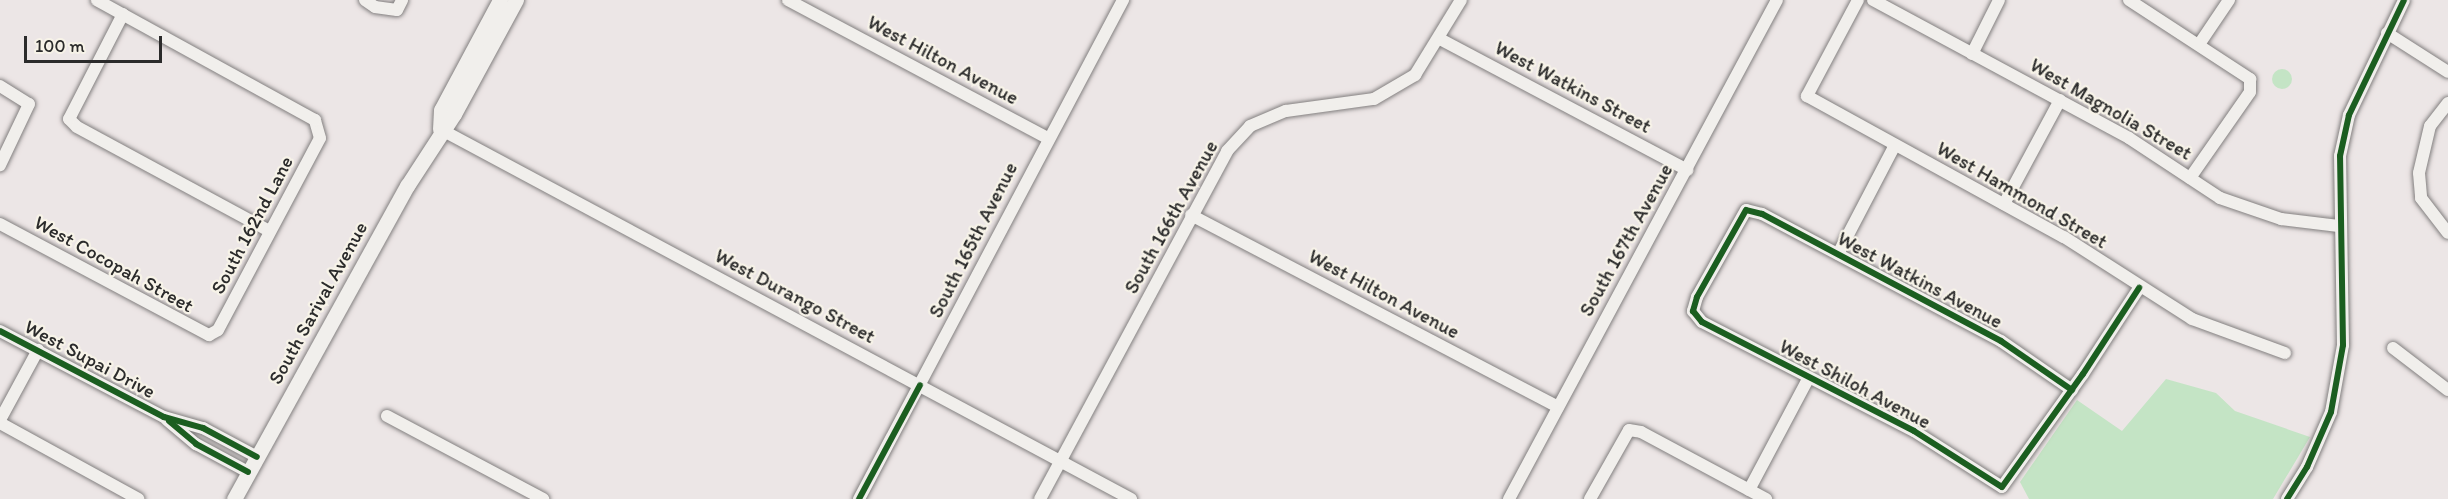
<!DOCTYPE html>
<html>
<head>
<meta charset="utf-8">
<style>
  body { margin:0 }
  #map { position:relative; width:2448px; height:499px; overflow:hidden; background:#ece6e6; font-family:Itim,sans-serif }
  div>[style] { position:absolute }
  .green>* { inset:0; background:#c4e4c5 }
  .round { border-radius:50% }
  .roads { filter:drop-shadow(0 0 2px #827f7f) drop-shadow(0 0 2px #827f7f) }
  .minor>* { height:12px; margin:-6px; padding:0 6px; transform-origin:6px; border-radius:6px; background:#f1efec }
  .major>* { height:15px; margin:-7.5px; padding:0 7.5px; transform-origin:7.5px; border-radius:7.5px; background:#f1efec }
  .cycleway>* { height:6px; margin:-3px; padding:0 3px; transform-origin:3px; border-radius:3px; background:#1b5e20 }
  span { translate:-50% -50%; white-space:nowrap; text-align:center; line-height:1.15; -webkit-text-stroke:4.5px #f7f3e8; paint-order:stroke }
  .street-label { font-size:20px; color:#2b2b2b }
  .scale { position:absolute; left:24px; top:36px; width:138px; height:27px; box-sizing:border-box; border:3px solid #2b2b2b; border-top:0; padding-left:8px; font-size:18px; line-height:21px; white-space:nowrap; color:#2b2b2b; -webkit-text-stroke:4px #f7f3e8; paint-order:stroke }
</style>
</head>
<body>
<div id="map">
  <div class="green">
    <div class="round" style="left:2272px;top:69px;width:20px;height:20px"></div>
    <div style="clip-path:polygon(2166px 379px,2216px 393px,2235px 411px,2310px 437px,2273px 499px,2029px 499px,2020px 482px,2077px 400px,2122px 431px)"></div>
  </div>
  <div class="roads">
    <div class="minor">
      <div style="left:365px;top:0;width:12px;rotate:35deg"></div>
      <div style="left:375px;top:7px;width:22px;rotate:8deg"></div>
      <div style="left:397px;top:10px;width:11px;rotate:-63deg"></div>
      <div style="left:788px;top:0;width:294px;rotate:28deg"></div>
      <div style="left:1858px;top:0;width:109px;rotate:118deg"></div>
      <div style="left:1807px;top:96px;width:293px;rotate:28.8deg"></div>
      <div style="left:2064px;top:237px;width:152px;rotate:32.6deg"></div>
      <div style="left:2192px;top:319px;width:99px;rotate:20.1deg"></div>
      <div style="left:1873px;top:0;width:291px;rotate:28.3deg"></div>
      <div style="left:2129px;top:138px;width:109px;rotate:33.4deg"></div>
      <div style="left:2220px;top:198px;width:65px;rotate:19deg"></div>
      <div style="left:2281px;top:219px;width:58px;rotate:6.9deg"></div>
      <div style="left:2129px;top:0;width:145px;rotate:33.1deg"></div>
      <div style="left:2250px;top:79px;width:13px;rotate:90deg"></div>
      <div style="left:2250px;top:92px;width:105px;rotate:124.9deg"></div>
      <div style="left:123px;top:14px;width:118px;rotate:117.2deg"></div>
      <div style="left:69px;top:119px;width:11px;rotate:45deg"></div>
      <div style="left:77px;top:127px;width:218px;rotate:28.4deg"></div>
      <div style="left:2387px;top:33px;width:72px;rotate:32.6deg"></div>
      <div style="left:1440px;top:39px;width:280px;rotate:27.9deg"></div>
      <div style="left:2200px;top:43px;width:52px;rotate:-56deg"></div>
      <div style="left:1972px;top:54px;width:60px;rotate:-63.4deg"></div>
      <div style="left:0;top:86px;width:34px;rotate:32deg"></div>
      <div style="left:29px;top:104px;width:68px;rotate:115.4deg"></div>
      <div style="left:2448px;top:103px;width:29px;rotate:128deg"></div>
      <div style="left:2430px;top:126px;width:48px;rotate:103.2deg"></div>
      <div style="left:2419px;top:173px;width:25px;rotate:85deg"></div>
      <div style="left:2421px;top:198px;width:44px;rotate:52.4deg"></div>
      <div style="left:440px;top:129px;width:784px;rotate:28.17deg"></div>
      <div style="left:2004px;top:204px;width:118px;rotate:-61.7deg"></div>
      <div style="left:1191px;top:215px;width:414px;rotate:27.6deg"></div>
      <div style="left:0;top:224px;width:237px;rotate:28deg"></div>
      <div style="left:209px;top:335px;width:10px;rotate:-29deg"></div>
      <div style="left:218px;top:330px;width:217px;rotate:-62deg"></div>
      <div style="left:320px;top:138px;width:19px;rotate:-106deg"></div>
      <div style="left:315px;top:120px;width:249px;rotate:-151.2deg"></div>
      <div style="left:1838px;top:254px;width:123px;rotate:-62.4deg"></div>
      <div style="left:0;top:331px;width:185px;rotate:27.7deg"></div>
      <div style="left:164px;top:417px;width:41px;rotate:15.8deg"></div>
      <div style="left:203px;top:428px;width:61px;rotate:28.2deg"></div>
      <div style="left:2393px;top:348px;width:69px;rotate:37.4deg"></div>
      <div style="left:2072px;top:390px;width:86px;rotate:-145.4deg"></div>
      <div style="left:2001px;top:341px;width:271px;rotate:-152deg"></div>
      <div style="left:1762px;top:214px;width:16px;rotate:-166deg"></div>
      <div style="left:1746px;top:210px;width:100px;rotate:119.4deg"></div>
      <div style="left:1697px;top:297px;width:15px;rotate:106deg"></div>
      <div style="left:1693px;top:311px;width:14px;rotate:51deg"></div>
      <div style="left:1702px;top:322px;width:238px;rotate:27.2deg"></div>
      <div style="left:1914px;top:431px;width:104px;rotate:32.5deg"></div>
      <div style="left:2002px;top:487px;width:139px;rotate:-54.4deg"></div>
      <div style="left:2083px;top:374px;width:103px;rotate:-56.9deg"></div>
      <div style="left:387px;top:416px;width:177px;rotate:28deg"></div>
      <div style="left:0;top:420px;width:80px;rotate:-61.5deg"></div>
      <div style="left:167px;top:420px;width:38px;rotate:40deg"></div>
      <div style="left:196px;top:444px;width:59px;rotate:28.3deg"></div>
      <div style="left:0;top:423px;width:158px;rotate:28.8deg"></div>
      <div style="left:1749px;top:490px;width:126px;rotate:-62deg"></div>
      <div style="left:859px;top:499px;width:565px;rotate:-62.12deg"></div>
      <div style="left:1040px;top:499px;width:395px;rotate:-61.7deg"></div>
      <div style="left:1227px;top:151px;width:34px;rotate:-47deg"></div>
      <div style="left:1250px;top:126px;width:39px;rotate:-23deg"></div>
      <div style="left:1286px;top:111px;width:89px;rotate:-7.8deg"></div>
      <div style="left:1374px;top:99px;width:48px;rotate:-30.3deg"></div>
      <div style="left:1415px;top:75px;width:88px;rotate:-58.5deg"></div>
      <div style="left:1509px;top:499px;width:566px;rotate:-61.76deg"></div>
      <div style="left:1590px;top:499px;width:79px;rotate:-60.5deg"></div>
      <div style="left:1629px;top:430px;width:12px;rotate:9deg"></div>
      <div style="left:1641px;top:432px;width:142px;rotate:28.2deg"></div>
      <div style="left:2287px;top:499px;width:38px;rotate:-58deg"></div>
      <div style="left:2307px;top:467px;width:60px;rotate:-66.4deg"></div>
      <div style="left:2331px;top:412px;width:68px;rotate:-79.8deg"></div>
      <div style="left:2343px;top:345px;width:189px;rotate:-90.9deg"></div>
      <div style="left:2340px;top:156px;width:42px;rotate:-77.6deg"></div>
      <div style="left:2349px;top:115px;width:127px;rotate:-64.4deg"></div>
    </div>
    <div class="major">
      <div style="left:440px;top:129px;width:19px;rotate:-87deg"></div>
      <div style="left:441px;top:110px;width:125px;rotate:-61.8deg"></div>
      <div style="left:234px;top:499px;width:358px;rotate:-61.1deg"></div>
      <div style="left:407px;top:186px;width:86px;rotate:-56.9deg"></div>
      <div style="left:454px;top:114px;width:130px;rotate:-61.5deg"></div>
    </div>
  </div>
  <div class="cycleway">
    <div style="left:0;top:331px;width:185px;rotate:27.7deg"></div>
    <div style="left:164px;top:417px;width:41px;rotate:15.8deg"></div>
    <div style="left:203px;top:428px;width:61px;rotate:28.2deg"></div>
    <div style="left:2072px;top:390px;width:86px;rotate:-145.4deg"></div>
    <div style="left:2001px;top:341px;width:271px;rotate:-152deg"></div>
    <div style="left:1762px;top:214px;width:16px;rotate:-166deg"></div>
    <div style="left:1746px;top:210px;width:100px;rotate:119.4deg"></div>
    <div style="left:1697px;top:297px;width:15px;rotate:106deg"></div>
    <div style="left:1693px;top:311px;width:14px;rotate:51deg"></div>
    <div style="left:1702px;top:322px;width:238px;rotate:27.2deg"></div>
    <div style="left:1914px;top:431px;width:104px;rotate:32.5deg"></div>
    <div style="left:2002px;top:487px;width:139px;rotate:-54.4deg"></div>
    <div style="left:2083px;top:374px;width:103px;rotate:-56.9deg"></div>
    <div style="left:169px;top:421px;width:35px;rotate:40deg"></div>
    <div style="left:196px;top:444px;width:59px;rotate:28.3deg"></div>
    <div style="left:859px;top:499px;width:129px;rotate:-61.8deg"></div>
    <div style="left:2287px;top:499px;width:38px;rotate:-58deg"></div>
    <div style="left:2307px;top:467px;width:60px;rotate:-66.4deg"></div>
    <div style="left:2331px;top:412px;width:68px;rotate:-79.8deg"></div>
    <div style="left:2343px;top:345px;width:189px;rotate:-90.9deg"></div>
    <div style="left:2340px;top:156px;width:42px;rotate:-77.6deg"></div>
    <div style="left:2349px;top:115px;width:127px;rotate:-64.4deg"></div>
  </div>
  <div class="street-label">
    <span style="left:943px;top:60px;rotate:28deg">West Hilton Avenue</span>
    <span style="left:1573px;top:87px;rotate:28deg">West Watkins Street</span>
    <span style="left:2111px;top:109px;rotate:30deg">West Magnolia Street</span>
    <span style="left:2022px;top:195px;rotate:30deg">West Hammond Street</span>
    <span style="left:1171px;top:217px;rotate:-61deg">South 166th Avenue</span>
    <span style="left:252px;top:225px;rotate:-62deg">South 162nd Lane</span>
    <span style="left:973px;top:240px;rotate:-63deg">South 165th Avenue</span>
    <span style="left:1626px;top:240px;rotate:-61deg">South 167th Avenue</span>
    <span style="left:114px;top:264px;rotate:29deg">West Cocopah Street</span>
    <span style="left:1920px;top:280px;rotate:28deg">West Watkins Avenue</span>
    <span style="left:1384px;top:294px;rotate:28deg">West Hilton Avenue</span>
    <span style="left:795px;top:296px;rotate:28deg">West Durango Street</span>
    <span style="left:318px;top:303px;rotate:-61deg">South Sarival Avenue</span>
    <span style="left:90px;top:359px;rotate:28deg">West Supai Drive</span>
    <span style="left:1855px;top:384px;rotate:28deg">West Shiloh Avenue</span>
  </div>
  <div class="scale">100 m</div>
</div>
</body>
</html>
